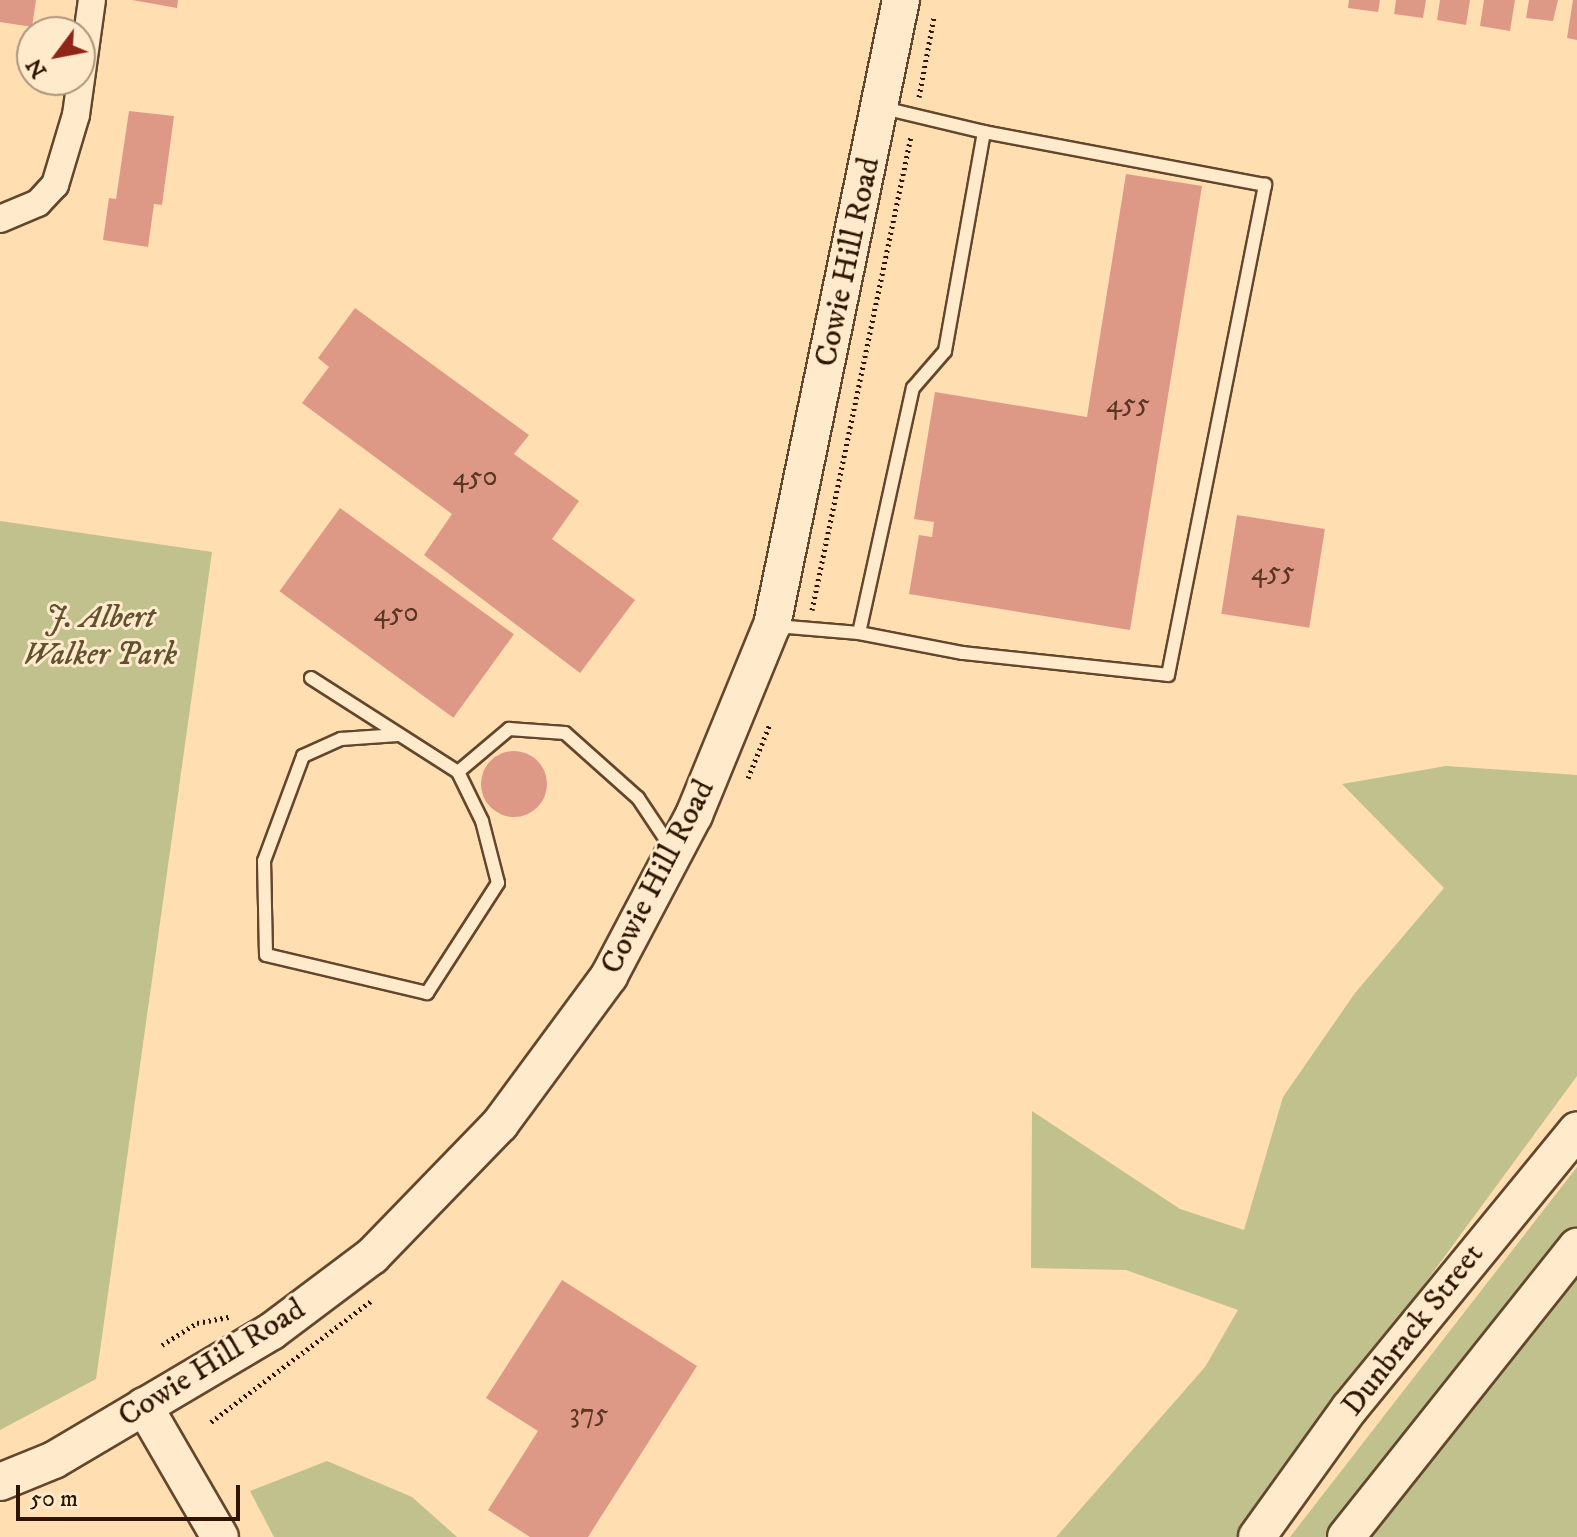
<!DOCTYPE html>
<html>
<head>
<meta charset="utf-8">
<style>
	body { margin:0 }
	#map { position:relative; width:1577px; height:1537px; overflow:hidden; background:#ffdeb1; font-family:"IM FELL DW Pica",serif }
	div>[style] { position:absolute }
	.green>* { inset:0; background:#c0c18c }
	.building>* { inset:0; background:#de9986; transform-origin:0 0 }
	.round { border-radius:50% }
	.path>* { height:5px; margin-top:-2.5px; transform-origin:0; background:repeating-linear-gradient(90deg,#2f1500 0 2px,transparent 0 6px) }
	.roads { filter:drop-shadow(2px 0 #63472c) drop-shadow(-2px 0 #63472c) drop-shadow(0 2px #63472c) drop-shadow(0 -2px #63472c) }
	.lane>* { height:12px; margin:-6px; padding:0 6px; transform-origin:6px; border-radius:6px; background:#ffeacc }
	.street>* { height:26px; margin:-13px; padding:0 13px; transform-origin:13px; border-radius:13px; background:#ffeacc }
	.secondary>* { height:36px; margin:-18px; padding:0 18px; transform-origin:18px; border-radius:18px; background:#ffeacc }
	span { translate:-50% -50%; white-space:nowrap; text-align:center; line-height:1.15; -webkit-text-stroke:6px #ffeacc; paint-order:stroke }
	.number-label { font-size:28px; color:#5b3622 }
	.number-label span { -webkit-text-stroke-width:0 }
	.street-label { font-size:32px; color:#2f1500 }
	.park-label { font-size:32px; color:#625131; font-style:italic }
	.north { position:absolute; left:16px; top:16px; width:80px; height:80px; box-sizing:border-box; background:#ffeacc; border:2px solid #ac957a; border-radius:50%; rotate:238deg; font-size:22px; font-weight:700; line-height:32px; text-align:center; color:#2f1500 }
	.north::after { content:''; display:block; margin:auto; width:28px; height:36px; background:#8f2418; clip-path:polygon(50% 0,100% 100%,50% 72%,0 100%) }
	.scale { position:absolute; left:16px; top:1485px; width:224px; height:36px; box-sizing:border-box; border:4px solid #2f1500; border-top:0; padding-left:10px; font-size:24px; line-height:28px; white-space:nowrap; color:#2f1500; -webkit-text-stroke:6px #ffeacc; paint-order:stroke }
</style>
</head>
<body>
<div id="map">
	<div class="green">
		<i style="clip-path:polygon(0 521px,212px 552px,96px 1379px,0 1430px)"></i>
		<i style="clip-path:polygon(1446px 766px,1577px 775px,1577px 1076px,1239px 1537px,1056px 1537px,1205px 1367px,1238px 1310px,1126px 1270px,1031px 1268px,1032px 1111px,1180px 1209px,1244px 1230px,1283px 1097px,1355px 993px,1444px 888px,1342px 784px)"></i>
		<i style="clip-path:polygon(1577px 1167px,1577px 1537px,1290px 1537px)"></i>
		<i style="clip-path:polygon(327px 1461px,412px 1497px,457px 1537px,274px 1537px,250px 1491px)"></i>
	</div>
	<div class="building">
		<i style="clip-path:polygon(0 0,36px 0,32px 27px,0 22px)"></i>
		<i style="clip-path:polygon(132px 0,178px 0,177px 8px)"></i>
		<i style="clip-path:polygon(1349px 0,1380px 0,1378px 12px,1348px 8px)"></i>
		<i style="clip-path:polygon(1396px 0,1426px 0,1423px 18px,1394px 14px)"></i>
		<i style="clip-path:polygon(1440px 0,1470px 0,1466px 25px,1437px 20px)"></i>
		<i style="clip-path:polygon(1484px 0,1515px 0,1510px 31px,1480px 26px)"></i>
		<i style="clip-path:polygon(1529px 0,1558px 0,1553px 21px,1526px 18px)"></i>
		<i style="clip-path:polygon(1573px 0,1577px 0,1577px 40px,1567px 38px)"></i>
		<i style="clip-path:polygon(129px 111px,174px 116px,162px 205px,154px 204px,148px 247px,103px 240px,109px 198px,116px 199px)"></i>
		<i style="clip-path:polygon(1126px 174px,1202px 186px,1130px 630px,909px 594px,919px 535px,932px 537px,934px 522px,914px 519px,935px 392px,1087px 417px)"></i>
		<i style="clip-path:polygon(355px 308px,529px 435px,514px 454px,579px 501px,552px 539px,635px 600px,580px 673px,424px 555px,452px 514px,302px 403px,329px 367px,318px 358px)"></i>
		<i style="left:340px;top:508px;width:215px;height:103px;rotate:36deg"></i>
		<i style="left:1237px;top:515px;width:89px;height:100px;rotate:9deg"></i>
		<i class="round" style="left:481px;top:751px;width:66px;height:66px"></i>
		<i style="clip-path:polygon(562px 1280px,697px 1366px,588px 1537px,530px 1537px,488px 1510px,538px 1431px,486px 1398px)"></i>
	</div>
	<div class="path">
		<i style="left:919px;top:97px;width:81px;rotate:-79.4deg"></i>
		<i style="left:812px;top:610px;width:485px;rotate:-78.2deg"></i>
		<i style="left:748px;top:778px;width:58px;rotate:-67.8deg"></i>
		<i style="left:162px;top:1345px;width:41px;rotate:-32.2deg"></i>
		<i style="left:197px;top:1323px;width:33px;rotate:-11deg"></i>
		<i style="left:211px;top:1422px;width:201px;rotate:-37.1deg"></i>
	</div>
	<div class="roads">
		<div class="lane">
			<i style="left:776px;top:626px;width:83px;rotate:4.8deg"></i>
			<i style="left:859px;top:633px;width:251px;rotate:-77.6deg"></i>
			<i style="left:913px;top:388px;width:49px;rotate:-49.1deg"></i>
			<i style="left:945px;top:351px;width:222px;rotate:-79.9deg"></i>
			<i style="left:984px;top:132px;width:104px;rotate:-166.6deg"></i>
			<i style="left:859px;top:633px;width:106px;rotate:10.9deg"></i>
			<i style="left:963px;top:653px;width:206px;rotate:6.1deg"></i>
			<i style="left:1168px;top:675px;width:500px;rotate:-78.8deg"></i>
			<i style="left:1265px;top:185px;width:286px;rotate:-169.3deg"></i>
			<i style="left:311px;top:678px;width:174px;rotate:32.6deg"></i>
			<i style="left:458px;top:772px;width:55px;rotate:63.9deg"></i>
			<i style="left:482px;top:821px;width:64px;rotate:75.5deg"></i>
			<i style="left:498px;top:883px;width:131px;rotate:122.8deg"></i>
			<i style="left:427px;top:993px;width:165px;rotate:-166.7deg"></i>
			<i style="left:266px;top:955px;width:94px;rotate:-91.2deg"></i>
			<i style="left:264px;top:861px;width:112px;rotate:-69.6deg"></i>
			<i style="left:303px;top:756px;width:42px;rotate:-24.1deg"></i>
			<i style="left:341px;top:739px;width:57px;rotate:-4deg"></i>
			<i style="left:458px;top:772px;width:67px;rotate:-40.1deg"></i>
			<i style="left:509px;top:729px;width:56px;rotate:4.1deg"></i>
			<i style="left:565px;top:733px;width:98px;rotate:41.7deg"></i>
			<i style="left:638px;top:798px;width:61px;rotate:56.3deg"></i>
		</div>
		<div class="street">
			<i style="left:0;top:219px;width:41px;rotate:-22.8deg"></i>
			<i style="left:38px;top:203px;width:25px;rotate:-47deg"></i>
			<i style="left:55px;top:185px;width:73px;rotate:-73.3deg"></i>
			<i style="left:76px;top:115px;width:116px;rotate:-82.1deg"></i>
		</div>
		<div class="secondary">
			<i style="left:144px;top:1406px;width:151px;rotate:59.9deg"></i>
			<i style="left:0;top:1482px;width:58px;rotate:-22.2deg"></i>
			<i style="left:54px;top:1460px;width:253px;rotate:-30.6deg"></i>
			<i style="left:272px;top:1331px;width:125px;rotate:-36.9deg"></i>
			<i style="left:372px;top:1256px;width:184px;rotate:-45.9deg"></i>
			<i style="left:500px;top:1124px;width:184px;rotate:-53.6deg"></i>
			<i style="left:609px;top:976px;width:182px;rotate:-62.2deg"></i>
			<i style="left:694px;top:815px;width:205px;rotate:-67.7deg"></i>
			<i style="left:772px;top:625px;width:638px;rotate:-78.34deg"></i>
			<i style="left:1257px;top:1537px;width:158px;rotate:-54.3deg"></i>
			<i style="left:1349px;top:1409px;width:360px;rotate:-50.7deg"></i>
			<i style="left:1346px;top:1537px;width:371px;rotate:-51.5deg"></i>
		</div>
	</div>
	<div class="number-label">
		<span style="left:1128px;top:404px">455</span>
		<span style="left:475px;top:477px">450</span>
		<span style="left:1273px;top:572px">455</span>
		<span style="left:396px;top:613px">450</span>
		<span style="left:589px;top:1414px">375</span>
	</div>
	<div class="street-label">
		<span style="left:848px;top:262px;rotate:-78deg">Cowie Hill Road</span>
		<span style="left:658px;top:877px;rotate:-63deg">Cowie Hill Road</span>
		<span style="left:1413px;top:1330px;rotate:-52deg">Dunbrack Street</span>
		<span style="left:212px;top:1363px;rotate:-32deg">Cowie Hill Road</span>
	</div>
	<div class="park-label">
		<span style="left:100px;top:637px">J. Albert<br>Walker Park</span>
	</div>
	<div class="north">N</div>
	<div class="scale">50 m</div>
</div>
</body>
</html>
